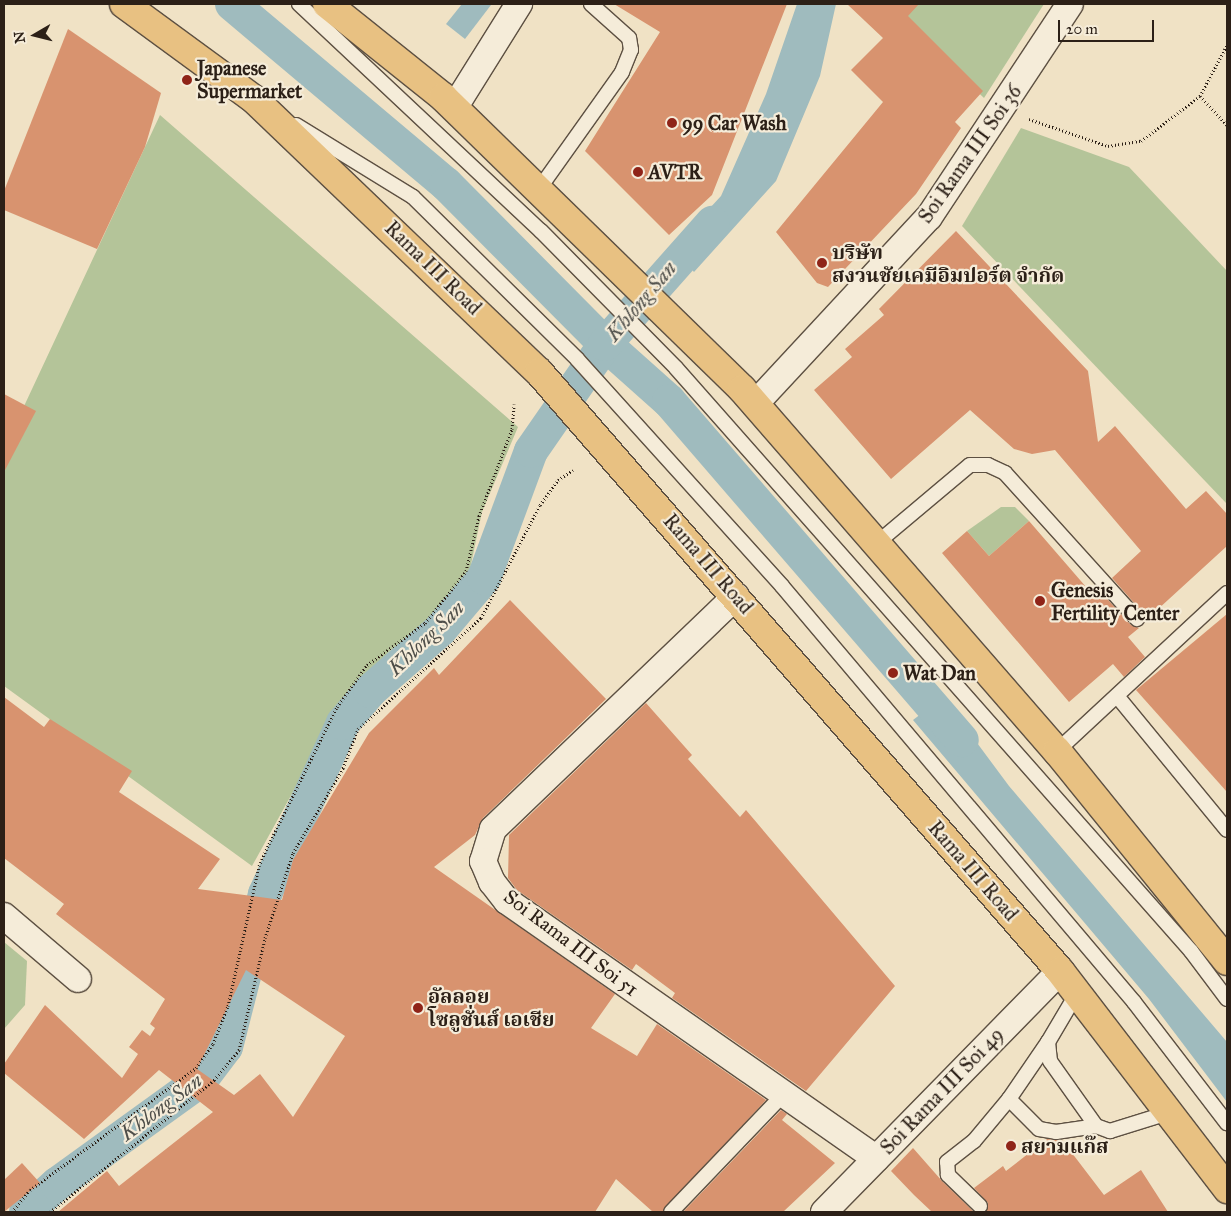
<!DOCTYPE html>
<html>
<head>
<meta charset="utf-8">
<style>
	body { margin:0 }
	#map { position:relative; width:1231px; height:1216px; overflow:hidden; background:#f0e2c5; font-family:"IM FELL Great Primer","Noto Serif Thai",serif }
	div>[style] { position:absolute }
	.green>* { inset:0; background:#b4c499 }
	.water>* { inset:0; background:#9fbbbe }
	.canal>* { height:34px; margin:-17px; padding:0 17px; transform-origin:17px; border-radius:17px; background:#9fbbbe }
	.building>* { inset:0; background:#d8936f }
	.path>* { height:3px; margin-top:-1.5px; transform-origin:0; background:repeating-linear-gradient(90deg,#2c2017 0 1px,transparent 0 3.5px) }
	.roads { filter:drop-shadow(1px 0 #5d5042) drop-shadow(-1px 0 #5d5042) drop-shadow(0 1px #5d5042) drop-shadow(0 -1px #5d5042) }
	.lane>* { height:14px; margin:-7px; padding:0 7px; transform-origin:7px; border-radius:7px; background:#f5ecd9 }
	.street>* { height:26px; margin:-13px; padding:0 13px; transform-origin:13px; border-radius:13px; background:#f5ecd9 }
	.primary>* { height:28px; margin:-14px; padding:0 14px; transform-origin:14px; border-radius:14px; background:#e8c182 }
	.dots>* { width:14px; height:14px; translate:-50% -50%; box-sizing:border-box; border:2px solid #f5ecd9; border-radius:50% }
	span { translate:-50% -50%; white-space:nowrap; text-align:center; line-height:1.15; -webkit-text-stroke:4.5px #f5ecd9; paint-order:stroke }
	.poi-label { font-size:20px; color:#2c2017; font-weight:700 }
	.left { translate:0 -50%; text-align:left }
	.street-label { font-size:20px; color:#2c2017 }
	.water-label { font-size:21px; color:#4e4e49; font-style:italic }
	.frame { position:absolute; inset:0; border:5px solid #2c2017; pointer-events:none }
	.north { position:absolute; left:10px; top:10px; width:50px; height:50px; -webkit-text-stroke:4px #f5ecd9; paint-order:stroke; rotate:262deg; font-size:14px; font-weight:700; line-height:20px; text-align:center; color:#2c2017 }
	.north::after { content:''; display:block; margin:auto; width:18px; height:22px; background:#2c2017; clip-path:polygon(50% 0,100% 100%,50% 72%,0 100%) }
	.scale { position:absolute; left:1058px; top:20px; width:96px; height:22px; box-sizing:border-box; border:2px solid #2c2017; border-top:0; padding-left:6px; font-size:15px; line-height:18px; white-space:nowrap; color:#2c2017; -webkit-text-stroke:4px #f5ecd9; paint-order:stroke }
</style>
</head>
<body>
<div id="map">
	<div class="green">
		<i style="clip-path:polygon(885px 4px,1044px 4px,984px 98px)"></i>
		<i style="clip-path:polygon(160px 115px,518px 427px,482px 512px,470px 569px,427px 625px,391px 650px,347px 694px,252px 866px,4px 686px,4px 449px)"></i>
		<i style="clip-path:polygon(1021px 128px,1129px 167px,1227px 271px,1227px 504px,962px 226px)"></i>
		<i style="clip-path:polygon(1001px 507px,1015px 507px,1029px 521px,989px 556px,967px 531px)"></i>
		<i style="clip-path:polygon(4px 942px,27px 961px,25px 1005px,4px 1029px)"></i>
	</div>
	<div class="water">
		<i style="clip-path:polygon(462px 4px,491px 5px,465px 39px,446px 24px)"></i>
		<i style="clip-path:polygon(797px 4px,836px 4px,820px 76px,776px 181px,694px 272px,673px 248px,721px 196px,766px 94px)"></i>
		<i style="clip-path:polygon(943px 697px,1009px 786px,1227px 1042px,1227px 1102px,1149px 999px,913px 720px)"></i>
	</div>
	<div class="canal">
		<i style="left:232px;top:4px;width:280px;rotate:40.1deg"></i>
		<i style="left:446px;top:184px;width:226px;rotate:45.2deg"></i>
		<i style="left:605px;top:344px;width:86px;rotate:41.7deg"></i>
		<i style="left:669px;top:401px;width:448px;rotate:49.2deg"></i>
		<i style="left:26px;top:1212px;width:42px;rotate:-42.1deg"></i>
		<i style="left:57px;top:1184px;width:178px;rotate:-35.8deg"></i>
		<i style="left:201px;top:1080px;width:41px;rotate:-52.9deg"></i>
		<i style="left:226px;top:1047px;width:158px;rotate:-75.7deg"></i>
		<i style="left:265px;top:894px;width:188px;rotate:-65.5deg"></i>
		<i style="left:343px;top:723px;width:42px;rotate:-49.8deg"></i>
		<i style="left:370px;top:691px;width:93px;rotate:-41.1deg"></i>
		<i style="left:440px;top:630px;width:68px;rotate:-49.8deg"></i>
		<i style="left:484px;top:578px;width:135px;rotate:-69.7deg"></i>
		<i style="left:531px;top:451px;width:130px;rotate:-55.3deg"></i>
		<i style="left:605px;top:344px;width:162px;rotate:-48.5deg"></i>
	</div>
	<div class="building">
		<i style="clip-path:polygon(614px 4px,787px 4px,712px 195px,669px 235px,585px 151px,660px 32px)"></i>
		<i style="clip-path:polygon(847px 4px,919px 4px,908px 16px,983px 91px,955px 122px,961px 128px,916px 194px,828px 287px,817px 283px,776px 232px,883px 102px,851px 70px,883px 38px)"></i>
		<i style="clip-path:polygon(68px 29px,161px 93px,145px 147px,97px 249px,4px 210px,4px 191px)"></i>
		<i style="clip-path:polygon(956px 231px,1088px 371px,1098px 442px,1115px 426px,1186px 509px,1206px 491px,1227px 514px,1227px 546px,1145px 621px,1143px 613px,1112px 578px,1141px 551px,1055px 450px,1032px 454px,1014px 449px,970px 410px,891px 479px,814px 390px,852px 357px,845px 349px,884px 315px,879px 309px)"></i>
		<i style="clip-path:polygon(4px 394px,36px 411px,4px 472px)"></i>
		<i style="clip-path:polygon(1029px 521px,1093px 595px,1099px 590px,1131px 625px,1139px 628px,1128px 637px,1145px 657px,1124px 677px,1113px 664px,1069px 702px,942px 553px,967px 531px,989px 556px)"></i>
		<i style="clip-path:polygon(evenodd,510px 600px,606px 699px,483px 818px,475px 835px,434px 867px,615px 994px,591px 1028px,637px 1056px,657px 1024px,766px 1100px,662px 1212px,653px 1212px,616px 1179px,595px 1212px,58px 1212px,107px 1171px,119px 1186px,213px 1112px,159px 1070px,84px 1139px,4px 1073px,4px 1064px,45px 1005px,122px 1078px,138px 1054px,129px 1047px,142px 1030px,150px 1036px,155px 1028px,150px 1024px,165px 999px,56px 914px,64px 904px,4px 858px,4px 697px,44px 727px,50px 719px,132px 771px,119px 792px,220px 859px,198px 889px,282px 900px,293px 860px,369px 733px,434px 668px,439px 675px,510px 600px,246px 970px,345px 1036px,293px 1117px,260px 1074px,234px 1095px,197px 1069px,246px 970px)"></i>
		<i style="clip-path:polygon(1227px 614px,1227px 792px,1136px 690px)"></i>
		<i style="clip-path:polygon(646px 703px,692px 755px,688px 759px,740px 817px,746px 810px,895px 986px,806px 1091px,672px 998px,675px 993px,636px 964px,632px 970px,517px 890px,508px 878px,509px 835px)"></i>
		<i style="clip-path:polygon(781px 1110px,787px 1114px,782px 1120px,835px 1163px,783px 1212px,683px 1212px)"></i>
		<i style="clip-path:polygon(1047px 1139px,1062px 1140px,1104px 1195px,1141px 1170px,1168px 1212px,986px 1212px,988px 1203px,974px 1188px,1003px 1166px,1006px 1171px)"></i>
		<i style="clip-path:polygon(913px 1148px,942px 1181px,974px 1212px,932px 1212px,914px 1195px,891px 1171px)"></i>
		<i style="clip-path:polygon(22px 1163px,40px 1183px,4px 1212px,4px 1180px)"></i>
	</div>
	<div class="path">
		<i style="left:1200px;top:96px;width:40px;rotate:47deg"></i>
		<i style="left:1029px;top:119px;width:83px;rotate:18.9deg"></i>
		<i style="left:1108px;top:146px;width:33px;rotate:-9deg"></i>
		<i style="left:1141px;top:141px;width:74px;rotate:-37.3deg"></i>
		<i style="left:1200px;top:96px;width:58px;rotate:-62.1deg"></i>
		<i style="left:12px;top:1212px;width:28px;rotate:-51deg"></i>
		<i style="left:30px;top:1190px;width:206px;rotate:-36.3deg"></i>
		<i style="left:196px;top:1068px;width:29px;rotate:-55deg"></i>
		<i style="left:213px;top:1044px;width:41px;rotate:-68.5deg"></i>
		<i style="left:228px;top:1006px;width:143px;rotate:-77.5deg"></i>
		<i style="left:259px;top:866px;width:24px;rotate:-66deg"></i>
		<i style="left:269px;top:844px;width:153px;rotate:-63.6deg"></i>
		<i style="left:337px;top:707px;width:52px;rotate:-54.5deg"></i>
		<i style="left:367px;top:665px;width:72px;rotate:-35.9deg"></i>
		<i style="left:425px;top:623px;width:66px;rotate:-51.7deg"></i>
		<i style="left:466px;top:571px;width:57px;rotate:-76.7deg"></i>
		<i style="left:479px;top:516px;width:93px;rotate:-69.2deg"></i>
		<i style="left:512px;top:429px;width:25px;rotate:-85deg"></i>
		<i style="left:50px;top:1212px;width:211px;rotate:-38.8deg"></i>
		<i style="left:214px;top:1080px;width:39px;rotate:-50deg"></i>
		<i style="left:239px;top:1050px;width:115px;rotate:-76.9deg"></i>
		<i style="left:265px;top:938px;width:89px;rotate:-71.8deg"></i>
		<i style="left:293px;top:853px;width:99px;rotate:-59.5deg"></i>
		<i style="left:343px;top:768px;width:42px;rotate:-69deg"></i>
		<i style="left:358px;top:729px;width:166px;rotate:-42.1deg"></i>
		<i style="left:481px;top:618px;width:127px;rotate:-62.4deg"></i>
		<i style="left:540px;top:505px;width:31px;rotate:-54deg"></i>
		<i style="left:558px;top:480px;width:18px;rotate:-34deg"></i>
	</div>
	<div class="roads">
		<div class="lane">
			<i style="left:299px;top:4px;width:332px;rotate:43.2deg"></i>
			<i style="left:541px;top:231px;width:192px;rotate:45.4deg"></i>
			<i style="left:676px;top:368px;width:778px;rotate:48.54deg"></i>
			<i style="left:1191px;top:951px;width:60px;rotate:53.1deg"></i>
			<i style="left:296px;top:125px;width:137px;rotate:31.6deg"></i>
			<i style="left:413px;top:197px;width:231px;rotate:44.6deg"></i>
			<i style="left:577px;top:359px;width:306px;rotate:47.9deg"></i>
			<i style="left:782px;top:586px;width:545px;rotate:49.76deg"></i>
			<i style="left:1134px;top:1002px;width:153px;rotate:52.5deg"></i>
			<i style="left:539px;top:189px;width:143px;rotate:-54.6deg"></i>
			<i style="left:622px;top:72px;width:24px;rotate:-68deg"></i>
			<i style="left:631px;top:50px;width:12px;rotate:-99deg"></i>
			<i style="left:629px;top:38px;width:51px;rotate:-138.2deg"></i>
			<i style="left:877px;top:543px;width:121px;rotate:-40deg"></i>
			<i style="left:970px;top:465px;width:18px"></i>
			<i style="left:988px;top:465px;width:19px;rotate:25deg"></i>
			<i style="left:1005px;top:473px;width:197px;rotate:47.9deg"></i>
			<i style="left:1117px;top:696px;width:173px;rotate:50.6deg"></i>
			<i style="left:1057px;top:751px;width:232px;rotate:-42.9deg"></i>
			<i style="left:1077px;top:993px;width:57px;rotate:120.6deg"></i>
			<i style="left:1048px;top:1042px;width:19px;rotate:84deg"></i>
			<i style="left:1050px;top:1061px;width:80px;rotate:54.7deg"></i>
			<i style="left:1096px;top:1126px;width:15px;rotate:20deg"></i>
			<i style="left:1110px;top:1131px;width:64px;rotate:-17.3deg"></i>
			<i style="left:1048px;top:1042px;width:69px;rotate:124.4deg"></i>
			<i style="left:1009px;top:1099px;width:42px;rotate:45deg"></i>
			<i style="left:1039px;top:1129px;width:17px;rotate:10deg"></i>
			<i style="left:1056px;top:1132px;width:40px;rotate:-8.5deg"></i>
			<i style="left:980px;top:1206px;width:45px;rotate:-135.9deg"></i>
			<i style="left:948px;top:1175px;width:13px;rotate:-94deg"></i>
			<i style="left:947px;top:1162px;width:34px;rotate:-38deg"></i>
			<i style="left:974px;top:1141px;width:55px;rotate:-50.2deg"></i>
			<i style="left:671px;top:1212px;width:161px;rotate:-46.3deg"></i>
		</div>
		<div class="street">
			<i style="left:454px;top:108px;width:123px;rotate:-58deg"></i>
			<i style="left:755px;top:404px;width:255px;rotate:-47.1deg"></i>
			<i style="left:929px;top:217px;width:255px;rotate:-56.5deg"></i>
			<i style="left:736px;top:596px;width:337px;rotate:136.2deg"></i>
			<i style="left:493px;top:829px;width:34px;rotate:107deg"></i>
			<i style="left:483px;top:861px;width:23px;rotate:67deg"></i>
			<i style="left:492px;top:882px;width:24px;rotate:52deg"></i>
			<i style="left:507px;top:901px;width:450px;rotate:34.9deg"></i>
			<i style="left:4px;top:916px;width:97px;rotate:40.4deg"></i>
			<i style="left:824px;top:1212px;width:337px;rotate:-45.6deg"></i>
		</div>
		<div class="primary">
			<i style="left:124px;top:4px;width:162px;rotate:36.2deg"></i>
			<i style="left:255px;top:100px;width:393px;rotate:43.8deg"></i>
			<i style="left:539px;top:372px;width:794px;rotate:48.98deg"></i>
			<i style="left:1060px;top:971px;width:275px;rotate:52.5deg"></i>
			<i style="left:327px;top:4px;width:149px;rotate:38.7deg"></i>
			<i style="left:443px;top:97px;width:418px;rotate:44.3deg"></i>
			<i style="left:742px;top:389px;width:480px;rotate:49deg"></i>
			<i style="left:1057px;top:751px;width:270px;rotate:51deg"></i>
		</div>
	</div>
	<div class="dots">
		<i style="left:187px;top:80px;background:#8f2418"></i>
		<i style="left:672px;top:123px;background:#8f2418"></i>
		<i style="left:638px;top:172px;background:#8f2418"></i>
		<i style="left:822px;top:263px;background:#8f2418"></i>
		<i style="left:1040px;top:601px;background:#8f2418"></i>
		<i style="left:893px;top:673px;background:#8f2418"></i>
		<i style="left:418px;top:1008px;background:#8f2418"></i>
		<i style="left:1011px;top:1146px;background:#8f2418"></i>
	</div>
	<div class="poi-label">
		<span class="left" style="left:197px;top:80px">Japanese<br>Supermarket</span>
		<span class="left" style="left:682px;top:123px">99 Car Wash</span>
		<span class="left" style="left:648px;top:172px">AVTR</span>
		<span class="left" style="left:832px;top:264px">บริษัท<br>สงวนชัยเคมีอิมปอร์ต จำกัด</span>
		<span class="left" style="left:1051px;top:602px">Genesis<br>Fertility Center</span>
		<span class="left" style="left:903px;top:673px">Wat Dan</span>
		<span class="left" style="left:428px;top:1008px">อัลลอย<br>โซลูชั่นส์ เอเชีย</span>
		<span class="left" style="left:1021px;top:1146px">สยามแก๊ส</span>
	</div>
	<div class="street-label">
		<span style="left:970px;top:154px;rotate:-55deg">Soi Rama III Soi 36</span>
		<span style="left:433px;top:268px;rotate:44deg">Rama III Road</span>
		<span style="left:708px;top:564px;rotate:49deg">Rama III Road</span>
		<span style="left:973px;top:871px;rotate:49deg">Rama III Road</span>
		<span style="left:571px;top:943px;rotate:37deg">Soi Rama III Soi 51</span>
		<span style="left:942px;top:1091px;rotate:-46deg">Soi Rama III Soi 49</span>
	</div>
	<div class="water-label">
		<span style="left:641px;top:301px;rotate:-50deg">Khlong San</span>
		<span style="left:426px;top:638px;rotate:-44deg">Khlong San</span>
		<span style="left:161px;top:1107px;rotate:-37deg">Khlong San</span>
	</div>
	<div class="frame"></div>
	<div class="north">N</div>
	<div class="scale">20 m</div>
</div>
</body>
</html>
